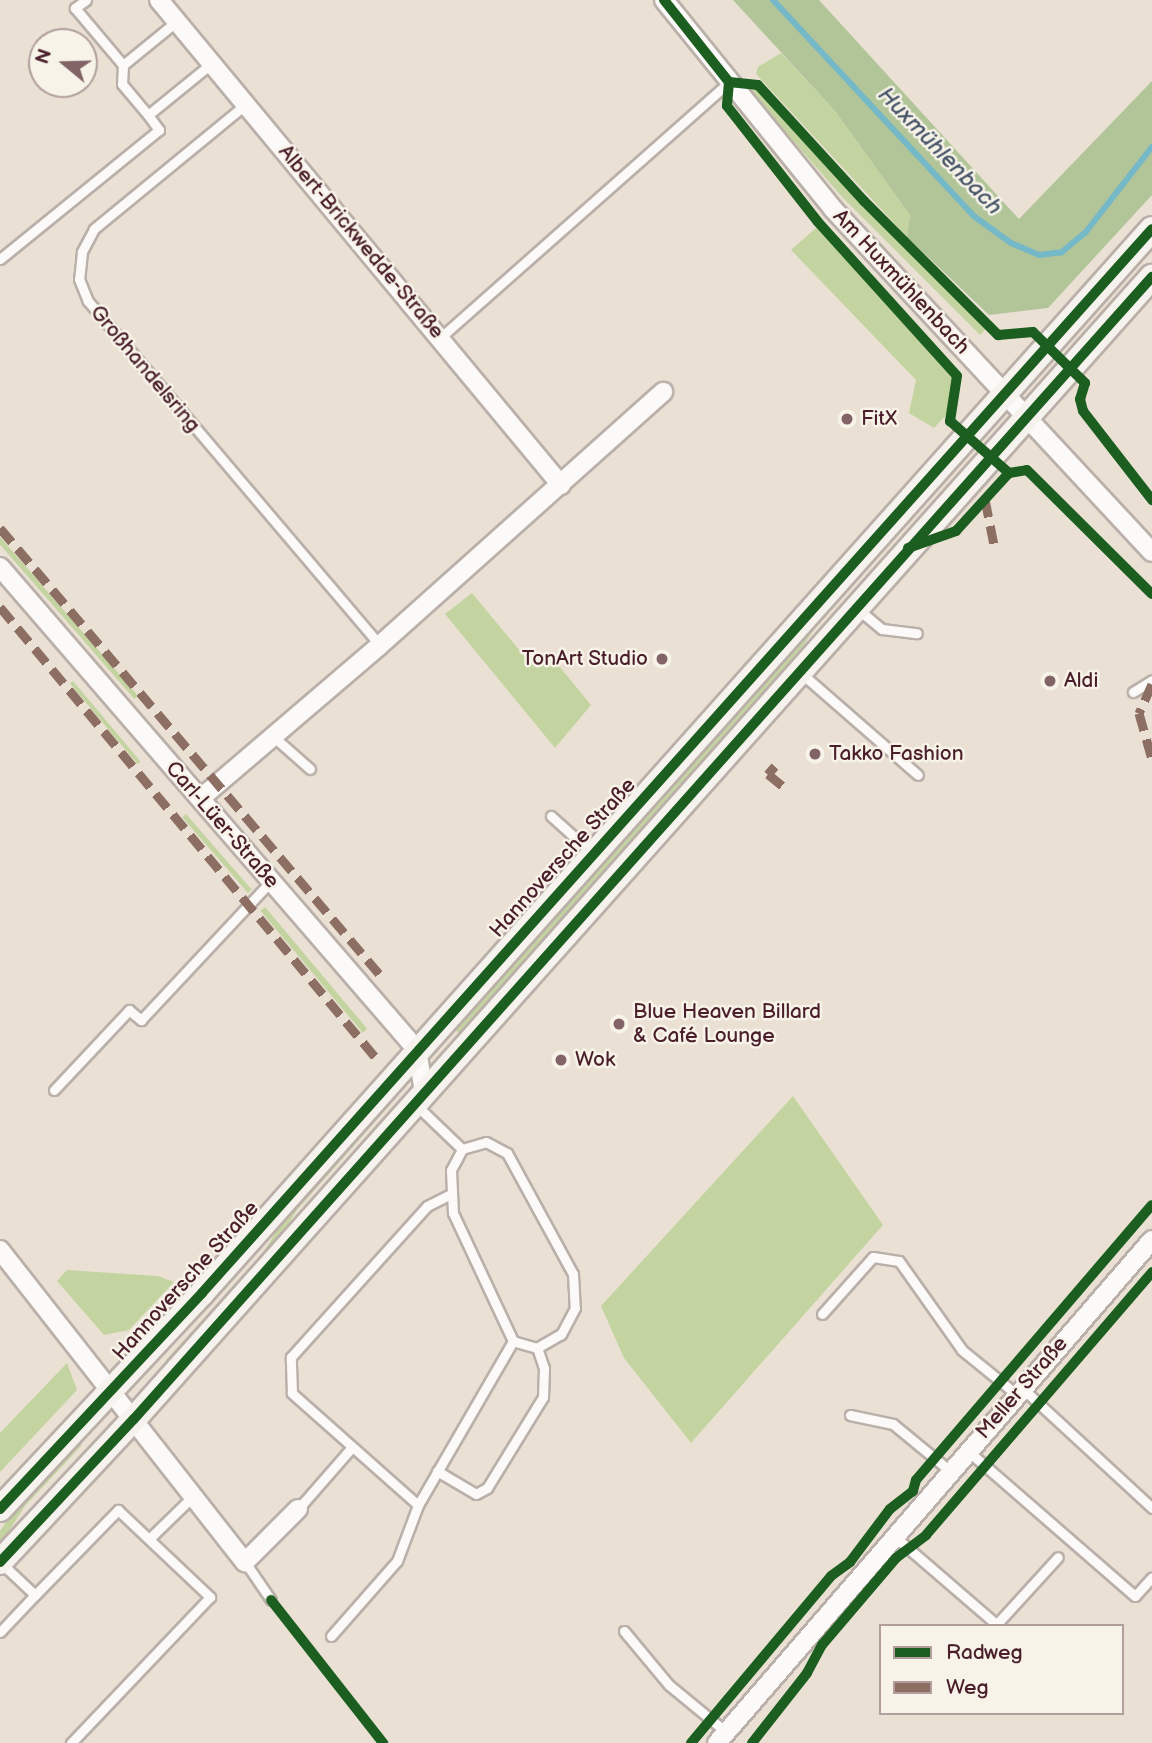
<!DOCTYPE html>
<html>
<head>
<meta charset="utf-8">
<style>
	body { margin:0 }
	#map { position:relative; width:1152px; height:1743px; overflow:hidden; background:#eae1d4; font-family:"Balsamiq Sans",sans-serif }
	div>[style] { position:absolute }
	.green>* { inset:0; background:#c4d4a0; transform-origin:0 0 }
	.forest>* { inset:0; background:#b1c598 }
	.stream>* { height:6px; margin:-3px; padding:0 3px; transform-origin:3px; border-radius:3px; background:#75b8c8 }
	.roads { filter:drop-shadow(2px 0 #bab0a9) drop-shadow(-2px 0 #bab0a9) drop-shadow(0 2px #bab0a9) drop-shadow(0 -2px #bab0a9) }
	.lane>* { height:9px; margin:-4.5px; padding:0 4.5px; transform-origin:4.5px; border-radius:4.5px; background:#fcfaf9 }
	.street>* { height:18px; margin:-9px; padding:0 9px; transform-origin:9px; border-radius:9px; background:#fcfaf9 }
	.secondary>* { height:24px; margin:-12px; padding:0 12px; transform-origin:12px; border-radius:12px; background:#f6f2ee }
	.quiet>* { height:9px; margin-top:-4.5px; transform-origin:0; background:repeating-linear-gradient(90deg,#8d6e63 0 18px,transparent 0 27px) }
	.cycleway>* { height:10px; margin:-5px; padding:0 5px; transform-origin:5px; border-radius:5px; background:#1b5e20 }
	.dots>* { width:19px; height:19px; translate:-50% -50%; box-sizing:border-box; border:4px solid #f7f3e8; border-radius:50% }
	span { translate:-50% -50%; white-space:nowrap; text-align:center; line-height:1.15; -webkit-text-stroke:5px #f7f3e8; paint-order:stroke }
	.street-label { font-size:21px; color:#4a1f2b }
	.poi-label { font-size:21px; color:#4a1f2b }
	.left { translate:0 -50%; text-align:left }
	.right { translate:-100% -50%; text-align:right }
	.water-label { font-size:23px; color:#475568; font-style:italic }
	.legend { position:absolute; left:879px; top:1624px; width:245px; height:91px; box-sizing:border-box; background:#f7f3e8; border:2px solid #b29e9c; margin:0; padding:9px 12px; list-style:none; font-size:21px; color:#4a1f2b }
	.legend li { display:flex; align-items:center; gap:14px; height:35px }
	.legend b { width:35px; border:2px solid #b29e9c }
	.north { position:absolute; left:28px; top:28px; width:70px; height:70px; box-sizing:border-box; background:#f7f3e8; border:2px solid #b29e9c; border-radius:50%; rotate:289deg; font-size:19px; font-weight:700; line-height:28px; text-align:center; color:#4a1f2b }
	.north::after { content:''; display:block; margin:auto; width:24px; height:32px; background:#826366; clip-path:polygon(50% 0,100% 100%,50% 72%,0 100%) }
</style>
</head>
<body>
<div id="map">
	<div class="green">
		<i style="clip-path:polygon(781px 53px,835px 111px,910px 215px,907px 237px,756px 74px,758px 67px)"></i>
		<i style="clip-path:polygon(757px 89px,860px 203px,986px 329px,980px 335px,843px 198px,773px 118px,752px 90px)"></i>
		<i style="clip-path:polygon(817px 227px,953px 379px,949px 412px,934px 428px,909px 413px,916px 380px,791px 250px)"></i>
		<i style="clip-path:polygon(967px 448px,971px 452px,815px 628px,781px 680px,462px 1036px,451px 1026px)"></i>
		<i style="left:1px;top:538px;width:209px;height:5px;rotate:49deg"></i>
		<i style="clip-path:polygon(472px 593px,525px 657px,550px 655px,591px 705px,555px 748px,445px 614px)"></i>
		<i style="left:73px;top:681px;width:105px;height:4px;rotate:50deg"></i>
		<i style="left:186px;top:814px;width:100px;height:5px;rotate:49deg"></i>
		<i style="left:265px;top:907px;width:159px;height:6px;rotate:50deg"></i>
		<i style="clip-path:polygon(391px 1093px,396px 1098px,297px 1210px,269px 1255px,170px 1364px,166px 1360px,263px 1253px,292px 1206px)"></i>
		<i style="clip-path:polygon(793px 1096px,883px 1225px,691px 1443px,624px 1358px,601px 1306px)"></i>
		<i style="clip-path:polygon(67px 1270px,158px 1276px,174px 1282px,129px 1330px,104px 1335px,57px 1281px)"></i>
		<i style="clip-path:polygon(67px 1363px,77px 1390px,0 1472px,0 1433px)"></i>
		<i style="clip-path:polygon(78px 1441px,82px 1445px,25px 1506px,0 1545px,0 1531px,17px 1506px)"></i>
	</div>
	<div class="forest">
		<i style="clip-path:polygon(733px 0,819px 0,1019px 219px,1152px 81px,1152px 195px,1048px 308px,989px 315px,907px 237px,910px 215px,835px 111px)"></i>
	</div>
	<div class="stream">
		<i style="left:773px;top:0;width:296px;rotate:47.1deg"></i>
		<i style="left:975px;top:217px;width:44px;rotate:35.8deg"></i>
		<i style="left:1011px;top:243px;width:30px;rotate:23deg"></i>
		<i style="left:1039px;top:255px;width:23px;rotate:-7deg"></i>
		<i style="left:1062px;top:252px;width:30px;rotate:-40deg"></i>
		<i style="left:1085px;top:233px;width:109px;rotate:-52.1deg"></i>
	</div>
	<div class="roads">
		<div class="lane">
			<i style="left:86px;top:0;width:14px;rotate:144deg"></i>
			<i style="left:75px;top:8px;width:75px;rotate:49.9deg"></i>
			<i style="left:123px;top:65px;width:19px;rotate:93deg"></i>
			<i style="left:122px;top:84px;width:40px;rotate:50deg"></i>
			<i style="left:123px;top:65px;width:70px;rotate:-39.2deg"></i>
			<i style="left:246px;top:104px;width:197px;rotate:140.6deg"></i>
			<i style="left:94px;top:229px;width:26px;rotate:118deg"></i>
			<i style="left:82px;top:252px;width:27px;rotate:96deg"></i>
			<i style="left:79px;top:279px;width:24px;rotate:68deg"></i>
			<i style="left:88px;top:301px;width:451px;rotate:49.7deg"></i>
			<i style="left:0;top:259px;width:205px;rotate:-39.1deg"></i>
			<i style="left:159px;top:130px;width:19px;rotate:-126deg"></i>
			<i style="left:148px;top:115px;width:82px;rotate:-39.1deg"></i>
			<i style="left:441px;top:337px;width:385px;rotate:-41.5deg"></i>
			<i style="left:859px;top:610px;width:30px;rotate:40deg"></i>
			<i style="left:882px;top:629px;width:35px;rotate:7deg"></i>
			<i style="left:801px;top:673px;width:155px;rotate:41.1deg"></i>
			<i style="left:1133px;top:692px;width:22px;rotate:-32deg"></i>
			<i style="left:274px;top:737px;width:48px;rotate:41.6deg"></i>
			<i style="left:551px;top:816px;width:54px;rotate:42deg"></i>
			<i style="left:54px;top:1090px;width:110px;rotate:-46.8deg"></i>
			<i style="left:129px;top:1010px;width:16px;rotate:40deg"></i>
			<i style="left:141px;top:1020px;width:190px;rotate:-46.9deg"></i>
			<i style="left:415px;top:1104px;width:65px;rotate:43.8deg"></i>
			<i style="left:486px;top:1142px;width:24px;rotate:28deg"></i>
			<i style="left:507px;top:1153px;width:138px;rotate:61.4deg"></i>
			<i style="left:573px;top:1274px;width:34px;rotate:87deg"></i>
			<i style="left:575px;top:1308px;width:30px;rotate:118deg"></i>
			<i style="left:561px;top:1334px;width:28px;rotate:150deg"></i>
			<i style="left:537px;top:1348px;width:25px;rotate:-164deg"></i>
			<i style="left:513px;top:1341px;width:141px;rotate:-115.1deg"></i>
			<i style="left:453px;top:1213px;width:43px;rotate:-92.7deg"></i>
			<i style="left:451px;top:1170px;width:24px;rotate:-62deg"></i>
			<i style="left:462px;top:1149px;width:25px;rotate:-16deg"></i>
			<i style="left:822px;top:1314px;width:76px;rotate:-48.2deg"></i>
			<i style="left:873px;top:1257px;width:26px;rotate:9deg"></i>
			<i style="left:899px;top:1261px;width:109px;rotate:54.7deg"></i>
			<i style="left:962px;top:1350px;width:70px;rotate:39.2deg"></i>
			<i style="left:1022px;top:1388px;width:177px;rotate:42.7deg"></i>
			<i style="left:850px;top:1415px;width:44px;rotate:11.8deg"></i>
			<i style="left:893px;top:1424px;width:74px;rotate:39.5deg"></i>
			<i style="left:968px;top:1451px;width:221px;rotate:41deg"></i>
			<i style="left:1135px;top:1596px;width:25px;rotate:-48deg"></i>
			<i style="left:437px;top:1471px;width:45px;rotate:30.5deg"></i>
			<i style="left:476px;top:1494px;width:13px;rotate:-29deg"></i>
			<i style="left:487px;top:1488px;width:107px;rotate:-58.4deg"></i>
			<i style="left:543px;top:1397px;width:29px;rotate:-88deg"></i>
			<i style="left:544px;top:1368px;width:21px;rotate:-109deg"></i>
			<i style="left:418px;top:1505px;width:169px;rotate:-138.4deg"></i>
			<i style="left:292px;top:1393px;width:36px;rotate:-92deg"></i>
			<i style="left:291px;top:1357px;width:203px;rotate:-48deg"></i>
			<i style="left:427px;top:1206px;width:25px;rotate:-27deg"></i>
			<i style="left:298px;top:1509px;width:82px;rotate:-48.9deg"></i>
			<i style="left:894px;top:1536px;width:135px;rotate:40.8deg"></i>
			<i style="left:149px;top:1539px;width:62px;rotate:-44.3deg"></i>
			<i style="left:245px;top:1562px;width:46px;rotate:55.6deg"></i>
			<i style="left:35px;top:1595px;width:119px;rotate:-45.7deg"></i>
			<i style="left:118px;top:1510px;width:127px;rotate:43.4deg"></i>
			<i style="left:210px;top:1597px;width:202px;rotate:133.6deg"></i>
			<i style="left:995px;top:1626px;width:93px;rotate:-47.6deg"></i>
			<i style="left:624px;top:1631px;width:70px;rotate:50.2deg"></i>
			<i style="left:669px;top:1685px;width:74px;rotate:39.5deg"></i>
			<i style="left:0;top:1632px;width:51px;rotate:-46.6deg"></i>
			<i style="left:35px;top:1595px;width:47px;rotate:-136.7deg"></i>
			<i style="left:331px;top:1636px;width:100px;rotate:-48.7deg"></i>
			<i style="left:397px;top:1561px;width:60px;rotate:-69.4deg"></i>
			<i style="left:418px;top:1505px;width:190px;rotate:-59.9deg"></i>
		</div>
		<div class="street">
			<i style="left:159px;top:0;width:630px;rotate:50.35deg"></i>
			<i style="left:664px;top:0;width:269px;rotate:51deg"></i>
			<i style="left:833px;top:209px;width:468px;rotate:47.1deg"></i>
			<i style="left:0;top:567px;width:638px;rotate:49.19deg"></i>
			<i style="left:417px;top:1050px;width:43px;rotate:80.5deg"></i>
			<i style="left:201px;top:798px;width:235px;rotate:-40.5deg"></i>
			<i style="left:380px;top:645px;width:380px;rotate:-41.8deg"></i>
			<i style="left:0;top:1250px;width:397px;rotate:51.9deg"></i>
			<i style="left:245px;top:1562px;width:75px;rotate:-45deg"></i>
			<i style="left:717px;top:1743px;width:665px;rotate:-49.15deg"></i>
		</div>
		<div class="secondary">
			<i style="left:0;top:1509px;width:296px;rotate:-46.9deg"></i>
			<i style="left:202px;top:1293px;width:1426px;rotate:-48.24deg"></i>
			<i style="left:0;top:1562px;width:196px;rotate:-46.9deg"></i>
			<i style="left:134px;top:1419px;width:1530px;rotate:-48.29deg"></i>
		</div>
	</div>
	<div class="quiet">
		<i style="left:985px;top:499px;width:47px;rotate:78.9deg"></i>
		<i style="left:0;top:528px;width:588px;rotate:49.62deg"></i>
		<i style="left:0;top:607px;width:589px;rotate:50.17deg"></i>
		<i style="left:1152px;top:684px;width:32px;rotate:114deg"></i>
		<i style="left:1139px;top:713px;width:48px;rotate:74.2deg"></i>
		<i style="left:775px;top:766px;width:11px;rotate:131deg"></i>
		<i style="left:768px;top:774px;width:19px;rotate:39deg"></i>
	</div>
	<div class="cycleway">
		<i style="left:664px;top:0;width:105px;rotate:51.6deg"></i>
		<i style="left:729px;top:82px;width:29px;rotate:6deg"></i>
		<i style="left:758px;top:85px;width:157px;rotate:47.6deg"></i>
		<i style="left:864px;top:201px;width:190px;rotate:45deg"></i>
		<i style="left:998px;top:335px;width:35px;rotate:-5deg"></i>
		<i style="left:1033px;top:332px;width:73px;rotate:44.4deg"></i>
		<i style="left:1085px;top:383px;width:17px;rotate:107deg"></i>
		<i style="left:1080px;top:399px;width:12px;rotate:76deg"></i>
		<i style="left:1083px;top:411px;width:113px;rotate:52.2deg"></i>
		<i style="left:729px;top:82px;width:24px;rotate:95deg"></i>
		<i style="left:727px;top:106px;width:147px;rotate:51.9deg"></i>
		<i style="left:818px;top:222px;width:207px;rotate:47.9deg"></i>
		<i style="left:957px;top:376px;width:46px;rotate:98.8deg"></i>
		<i style="left:950px;top:421px;width:79px;rotate:41.4deg"></i>
		<i style="left:908px;top:548px;width:51px;rotate:-19.5deg"></i>
		<i style="left:956px;top:531px;width:79px;rotate:-47.6deg"></i>
		<i style="left:1009px;top:473px;width:18px;rotate:-9deg"></i>
		<i style="left:1027px;top:470px;width:176px;rotate:44.8deg"></i>
		<i style="left:0;top:1509px;width:296px;rotate:-46.9deg"></i>
		<i style="left:202px;top:1293px;width:1426px;rotate:-48.24deg"></i>
		<i style="left:0;top:1562px;width:196px;rotate:-46.9deg"></i>
		<i style="left:134px;top:1419px;width:1530px;rotate:-48.29deg"></i>
		<i style="left:271px;top:1600px;width:182px;rotate:51.9deg"></i>
		<i style="left:691px;top:1743px;width:218px;rotate:-50deg"></i>
		<i style="left:831px;top:1576px;width:24px;rotate:-36deg"></i>
		<i style="left:850px;top:1562px;width:66px;rotate:-53deg"></i>
		<i style="left:890px;top:1509px;width:29px;rotate:-38deg"></i>
		<i style="left:913px;top:1491px;width:11px;rotate:-75deg"></i>
		<i style="left:916px;top:1480px;width:362px;rotate:-49.4deg"></i>
		<i style="left:752px;top:1743px;width:89px;rotate:-51.8deg"></i>
		<i style="left:807px;top:1673px;width:32px;rotate:-62deg"></i>
		<i style="left:822px;top:1645px;width:114px;rotate:-49.6deg"></i>
		<i style="left:896px;top:1558px;width:38px;rotate:-37deg"></i>
		<i style="left:926px;top:1535px;width:347px;rotate:-49.3deg"></i>
	</div>
	<div class="dots">
		<i style="left:847px;top:419px;background:#826366"></i>
		<i style="left:662px;top:659px;background:#826366"></i>
		<i style="left:1050px;top:681px;background:#826366"></i>
		<i style="left:815px;top:754px;background:#826366"></i>
		<i style="left:619px;top:1024px;background:#826366"></i>
		<i style="left:561px;top:1060px;background:#826366"></i>
	</div>
	<div class="street-label">
		<span style="left:361px;top:242px;rotate:50deg">Albert-Brickwedde-Straße</span>
		<span style="left:901px;top:282px;rotate:47deg">Am Huxmühlenbach</span>
		<span style="left:145px;top:369px;rotate:50deg">Großhandelsring</span>
		<span style="left:222px;top:825px;rotate:49deg">Carl-Lüer-Straße</span>
		<span style="left:563px;top:858px;rotate:-48deg">Hannoversche Straße</span>
		<span style="left:186px;top:1281px;rotate:-48deg">Hannoversche Straße</span>
		<span style="left:1022px;top:1388px;rotate:-49deg">Meller Straße</span>
	</div>
	<div class="poi-label">
		<span class="left" style="left:861px;top:419px">FitX</span>
		<span class="right" style="left:648px;top:659px">TonArt Studio</span>
		<span class="left" style="left:1064px;top:681px">Aldi</span>
		<span class="left" style="left:829px;top:754px">Takko Fashion</span>
		<span class="left" style="left:633px;top:1024px">Blue Heaven Billard<br>&amp; Café Lounge</span>
		<span class="left" style="left:575px;top:1060px">Wok</span>
	</div>
	<div class="water-label">
		<span style="left:940px;top:151px;rotate:46deg">Huxmühlenbach</span>
	</div>
	<ul class="legend">
	<li><b style="height:9px;background:#1b5e20"></b>Radweg</li>
	<li><b style="height:9px;background:#8d6e63"></b>Weg</li>
	</ul>
	<div class="north">N</div>
</div>
</body>
</html>
